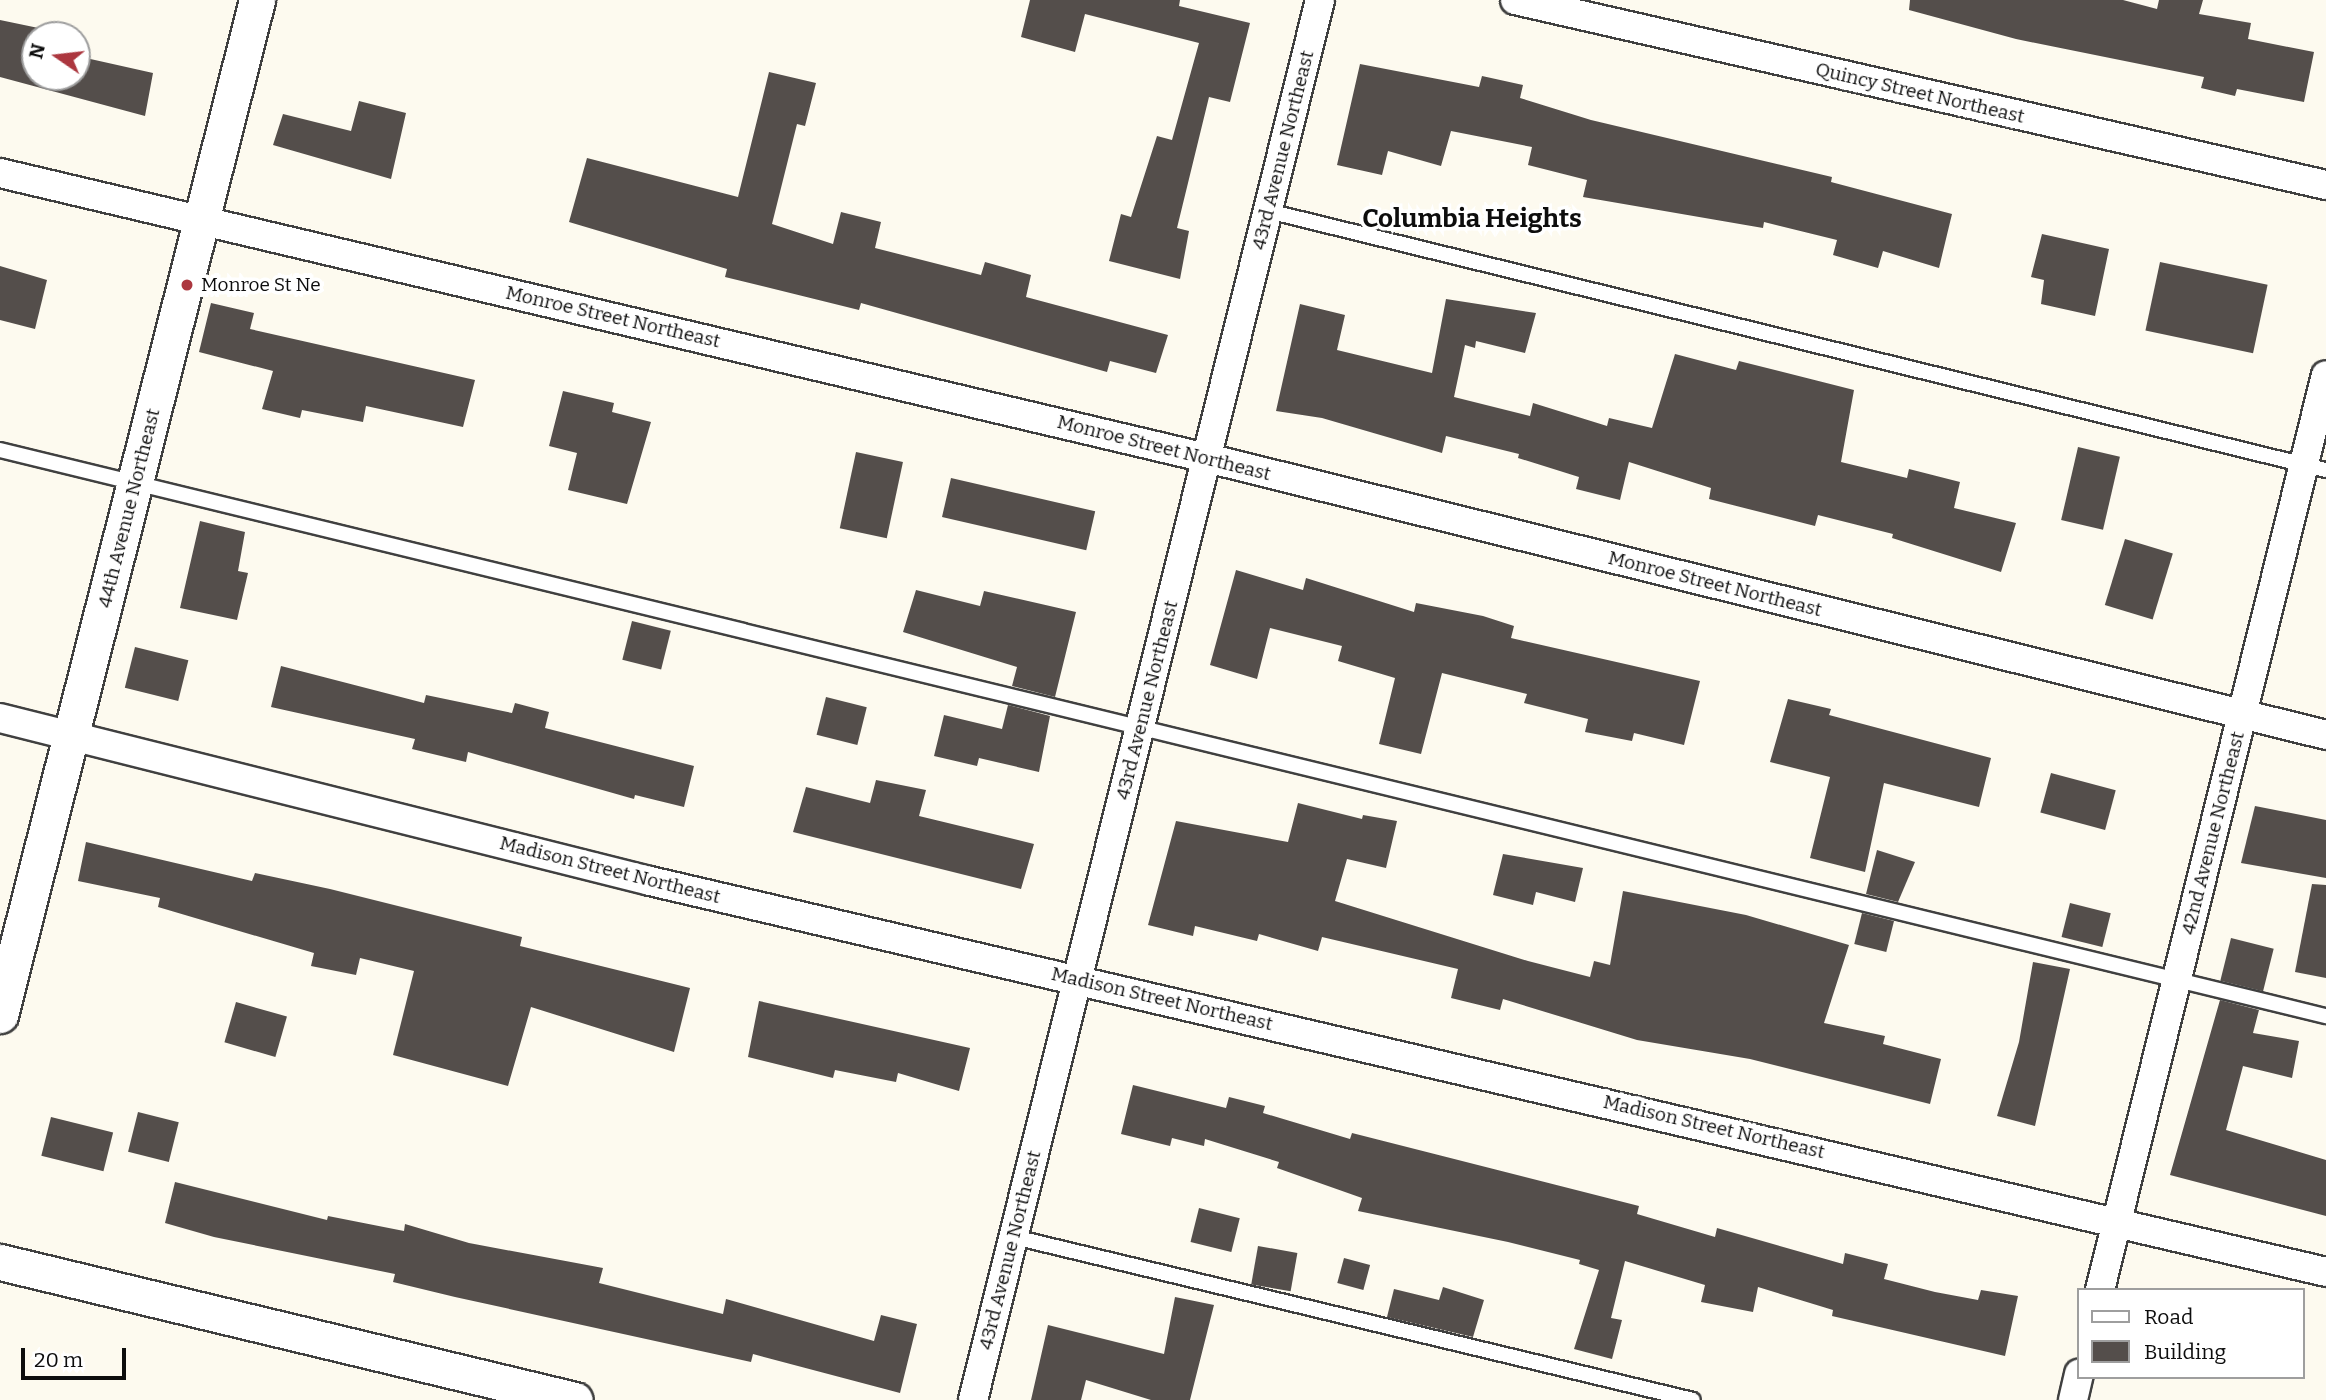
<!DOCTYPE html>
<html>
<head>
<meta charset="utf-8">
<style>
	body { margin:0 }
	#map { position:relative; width:2326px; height:1400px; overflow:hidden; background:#fdfaef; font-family:Bitter,serif }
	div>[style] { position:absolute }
	.building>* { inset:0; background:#544e4b; transform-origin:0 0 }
	.roads { filter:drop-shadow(2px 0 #404040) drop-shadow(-2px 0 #404040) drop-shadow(0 2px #404040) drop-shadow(0 -2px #404040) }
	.service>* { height:14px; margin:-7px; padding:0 7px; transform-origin:7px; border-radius:7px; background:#fff }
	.minor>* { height:28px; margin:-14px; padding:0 14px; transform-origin:14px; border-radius:14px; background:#fff }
	.tertiary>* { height:35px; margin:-17.5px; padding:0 17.5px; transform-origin:17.5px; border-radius:17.5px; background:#fff }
	.dots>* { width:19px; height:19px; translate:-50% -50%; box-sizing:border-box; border:4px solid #fff; border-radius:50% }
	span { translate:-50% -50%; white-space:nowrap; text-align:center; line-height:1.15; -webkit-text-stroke:7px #fff; paint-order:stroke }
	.street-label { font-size:19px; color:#0d0d0d }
	.poi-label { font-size:19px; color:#0d0d0d }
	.left { translate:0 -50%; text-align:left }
	.district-label { font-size:26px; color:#0d0d0d; font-weight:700 }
	.legend { position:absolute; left:2077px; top:1288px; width:228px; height:91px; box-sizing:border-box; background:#fff; border:2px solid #9e9e9e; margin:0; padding:9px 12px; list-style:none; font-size:21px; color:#0d0d0d }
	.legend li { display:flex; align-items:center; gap:14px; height:35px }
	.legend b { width:35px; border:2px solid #9e9e9e }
	.north { position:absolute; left:21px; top:21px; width:70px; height:70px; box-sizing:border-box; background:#fff; border:2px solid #9e9e9e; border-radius:50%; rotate:284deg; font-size:19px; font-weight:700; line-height:28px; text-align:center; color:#0d0d0d }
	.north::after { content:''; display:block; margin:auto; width:24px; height:32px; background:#ac373f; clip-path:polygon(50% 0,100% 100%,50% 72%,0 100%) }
	.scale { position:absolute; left:21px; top:1348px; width:105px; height:32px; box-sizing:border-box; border:4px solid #0d0d0d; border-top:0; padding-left:9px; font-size:21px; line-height:24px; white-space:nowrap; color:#0d0d0d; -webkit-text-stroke:5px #fff; paint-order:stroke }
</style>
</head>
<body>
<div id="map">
	<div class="building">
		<i style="clip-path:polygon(1030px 0,1180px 0,1179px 6px,1250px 23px,1230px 102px,1209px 97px,1177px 228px,1189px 231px,1180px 279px,1109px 261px,1121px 214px,1131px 217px,1157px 136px,1172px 140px,1199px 43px,1085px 14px,1075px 52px,1021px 37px)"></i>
		<i style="clip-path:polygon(1910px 0,2123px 0,2157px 9px,2159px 0,2203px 0,2199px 14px,2251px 23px,2248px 39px,2314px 52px,2304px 102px,2237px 89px,2235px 96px,2201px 88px,2204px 77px,2016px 39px,1909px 10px)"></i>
		<i style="clip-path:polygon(0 20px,48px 30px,35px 35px,35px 77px,77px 77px,77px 56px,153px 73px,145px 116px,0 77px)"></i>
		<i style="clip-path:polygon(1360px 64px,1479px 87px,1482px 76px,1523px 85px,1520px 98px,1591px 120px,1832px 177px,1831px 182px,1952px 214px,1939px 268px,1883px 251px,1878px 268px,1833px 255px,1837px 240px,1764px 222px,1763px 228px,1583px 197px,1587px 180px,1528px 165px,1532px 147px,1451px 131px,1441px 166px,1388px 151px,1382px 175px,1337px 165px)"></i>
		<i style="clip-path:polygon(769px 72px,816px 83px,805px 126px,797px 124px,772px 224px,833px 244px,841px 212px,881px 222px,875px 248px,981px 275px,985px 262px,1031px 275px,1026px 297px,1168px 335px,1156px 373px,1110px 361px,1107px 372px,861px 303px,859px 310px,725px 277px,727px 269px,569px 222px,587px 158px,738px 197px)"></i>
		<i style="clip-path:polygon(359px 101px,406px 113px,391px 179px,273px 145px,283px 114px,351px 131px)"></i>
		<i style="clip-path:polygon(2042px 234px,2109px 249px,2095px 316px,2041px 304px,2044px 280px,2031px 277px)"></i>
		<i style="left:2160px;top:262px;width:110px;height:70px;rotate:12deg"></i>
		<i style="clip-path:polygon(0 266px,47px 280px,35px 329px,0 320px)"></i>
		<i style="clip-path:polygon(1446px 299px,1536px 313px,1525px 353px,1476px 341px,1475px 348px,1465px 345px,1454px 397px,1530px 416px,1533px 403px,1607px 426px,1609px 418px,1652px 428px,1675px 354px,1736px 370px,1739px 361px,1854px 390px,1841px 462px,1907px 478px,1909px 469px,1960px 482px,1954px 508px,2016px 523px,2001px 572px,1892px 538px,1893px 534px,1818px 515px,1815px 526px,1709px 499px,1711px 488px,1629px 462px,1620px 500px,1576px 489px,1579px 477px,1518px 458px,1519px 454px,1446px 436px,1442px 453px,1322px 418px,1276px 411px,1300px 304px,1345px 315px,1337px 350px,1432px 373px)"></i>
		<i style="clip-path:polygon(211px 303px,254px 313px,250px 329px,475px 380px,463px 427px,366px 406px,363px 422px,302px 410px,300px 418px,262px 409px,273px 371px,199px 352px)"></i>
		<i style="clip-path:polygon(563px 391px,614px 403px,612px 412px,651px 422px,627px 504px,568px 490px,577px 453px,549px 446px)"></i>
		<i style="left:2078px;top:447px;width:43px;height:75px;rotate:13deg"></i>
		<i style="left:856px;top:452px;width:48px;height:78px;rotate:12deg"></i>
		<i style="left:951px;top:478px;width:148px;height:40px;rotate:13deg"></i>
		<i style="clip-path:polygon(200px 521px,245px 532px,238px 571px,248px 573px,237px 620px,180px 608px)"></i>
		<i style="left:2125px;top:539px;width:50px;height:69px;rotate:17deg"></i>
		<i style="clip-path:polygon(1236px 570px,1303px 590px,1306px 578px,1414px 612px,1416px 603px,1483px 616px,1514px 626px,1511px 638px,1700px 681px,1684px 745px,1634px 733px,1632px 741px,1585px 732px,1588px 719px,1524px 703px,1527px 694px,1442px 673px,1421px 754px,1379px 744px,1395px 678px,1338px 661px,1342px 646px,1270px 628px,1257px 679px,1210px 665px)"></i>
		<i style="clip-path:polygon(916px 590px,980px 606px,984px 591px,1076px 612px,1055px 697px,1012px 686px,1017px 667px,903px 632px)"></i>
		<i style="left:632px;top:621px;width:40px;height:40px;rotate:14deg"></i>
		<i style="left:135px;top:647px;width:55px;height:42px;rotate:14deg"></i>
		<i style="clip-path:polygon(281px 666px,424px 703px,426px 695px,512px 713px,515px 703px,549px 712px,545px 728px,694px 766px,684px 807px,635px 795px,634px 799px,468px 752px,466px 762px,412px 749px,415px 739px,271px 707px)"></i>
		<i style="left:826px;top:697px;width:42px;height:39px;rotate:14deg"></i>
		<i style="clip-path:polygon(1788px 699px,1831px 709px,1829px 715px,1991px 758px,1979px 807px,1884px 783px,1865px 872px,1810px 858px,1830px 777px,1770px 762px)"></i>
		<i style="clip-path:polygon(1008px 705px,1050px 716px,1039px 772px,979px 758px,977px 766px,934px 756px,944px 715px,1002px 729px)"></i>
		<i style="left:2051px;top:773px;width:67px;height:41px;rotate:15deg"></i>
		<i style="clip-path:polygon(876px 780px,926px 790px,919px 816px,1034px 844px,1021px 889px,793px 832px,806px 787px,870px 803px)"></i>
		<i style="clip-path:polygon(1298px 803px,1362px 819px,1363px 815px,1397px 821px,1386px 868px,1347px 859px,1335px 901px,1528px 961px,1590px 977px,1594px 961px,1610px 965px,1623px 891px,1746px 915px,1849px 945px,1824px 1023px,1885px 1036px,1883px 1044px,1941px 1059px,1930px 1104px,1750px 1059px,1637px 1040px,1503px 999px,1500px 1010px,1451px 998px,1458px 969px,1322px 937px,1318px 951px,1259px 934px,1257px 941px,1195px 926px,1193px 936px,1148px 925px,1176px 821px,1288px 842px)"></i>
		<i style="clip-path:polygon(2255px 806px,2326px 820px,2326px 878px,2241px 863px)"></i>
		<i style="clip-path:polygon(86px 842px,252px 881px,255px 873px,330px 889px,522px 937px,520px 946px,690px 988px,674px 1052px,531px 1007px,508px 1086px,393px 1055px,414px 971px,360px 958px,356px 975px,311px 966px,314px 953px,158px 907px,160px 898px,78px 881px)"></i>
		<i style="clip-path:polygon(1877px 850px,1915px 862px,1898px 902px,1866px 894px)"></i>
		<i style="clip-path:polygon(1503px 854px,1583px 868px,1575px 902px,1536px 892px,1533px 905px,1493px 895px)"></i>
		<i style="clip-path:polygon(2312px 884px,2326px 885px,2326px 978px,2295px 972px)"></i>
		<i style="left:2070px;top:903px;width:42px;height:35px;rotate:14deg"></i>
		<i style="left:1862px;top:913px;width:33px;height:32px;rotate:14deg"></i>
		<i style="left:2231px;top:938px;width:44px;height:44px;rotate:14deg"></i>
		<i style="clip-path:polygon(2033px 962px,2070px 969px,2035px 1126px,1997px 1116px,2019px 1042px)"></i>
		<i style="clip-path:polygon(2220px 1000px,2259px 1010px,2253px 1033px,2299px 1041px,2292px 1078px,2243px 1066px,2226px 1130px,2326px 1160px,2326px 1216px,2170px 1175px)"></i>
		<i style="clip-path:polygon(759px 1001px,970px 1048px,959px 1091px,898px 1073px,896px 1082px,835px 1070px,833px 1078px,748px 1057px)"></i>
		<i style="left:236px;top:1002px;width:53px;height:42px;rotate:16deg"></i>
		<i style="clip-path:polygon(1133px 1085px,1226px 1108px,1229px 1097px,1265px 1106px,1263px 1113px,1350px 1139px,1352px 1133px,1639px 1206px,1637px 1214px,1715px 1237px,1717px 1228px,1843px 1264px,1845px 1253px,1888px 1264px,1884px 1279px,1935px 1292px,1978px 1300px,1981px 1290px,2018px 1296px,2005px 1356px,1832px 1316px,1833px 1310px,1758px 1287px,1753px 1312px,1701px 1302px,1705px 1285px,1625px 1261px,1611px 1318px,1622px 1320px,1612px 1359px,1574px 1349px,1599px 1270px,1579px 1264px,1580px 1260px,1508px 1242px,1358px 1211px,1362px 1198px,1277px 1168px,1279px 1162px,1205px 1139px,1204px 1146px,1172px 1138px,1170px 1146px,1121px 1134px)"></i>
		<i style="left:138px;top:1112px;width:42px;height:41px;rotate:14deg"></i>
		<i style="left:51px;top:1117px;width:64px;height:40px;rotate:14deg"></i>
		<i style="clip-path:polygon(175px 1182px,327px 1220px,328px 1216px,404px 1231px,405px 1224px,469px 1243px,603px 1268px,599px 1283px,723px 1314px,726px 1299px,874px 1341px,881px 1315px,917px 1324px,900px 1393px,753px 1354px,751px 1362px,455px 1297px,393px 1282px,395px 1274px,214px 1237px,165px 1223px)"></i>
		<i style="left:1199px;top:1208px;width:42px;height:35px;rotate:14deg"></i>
		<i style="left:1258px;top:1246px;width:40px;height:39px;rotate:10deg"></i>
		<i style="left:1344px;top:1258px;width:27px;height:26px;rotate:15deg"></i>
		<i style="clip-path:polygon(1443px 1287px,1484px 1300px,1473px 1337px,1387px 1317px,1394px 1289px,1439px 1300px)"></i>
		<i style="clip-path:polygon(1175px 1297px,1214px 1305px,1190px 1400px,1151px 1400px,1086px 1380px,1081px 1400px,1031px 1400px,1048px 1325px,1164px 1354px)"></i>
	</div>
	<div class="roads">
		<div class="service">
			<i style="left:1268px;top:211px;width:1089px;rotate:13.76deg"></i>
			<i style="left:0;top:450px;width:2394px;rotate:13.68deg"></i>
			<i style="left:1014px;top:1237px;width:698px;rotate:13.5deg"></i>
		</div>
		<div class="minor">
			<i style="left:1515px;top:0;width:832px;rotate:12.85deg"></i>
			<i style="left:0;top:173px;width:1240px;rotate:13.29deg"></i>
			<i style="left:1207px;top:458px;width:1153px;rotate:13.9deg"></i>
			<i style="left:0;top:718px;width:670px;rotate:14.08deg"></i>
			<i style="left:650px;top:881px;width:1721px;rotate:13.13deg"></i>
			<i style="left:2100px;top:1290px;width:942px;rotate:-76.13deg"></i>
			<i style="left:973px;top:1400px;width:1442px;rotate:-76.08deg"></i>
			<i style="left:2073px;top:1400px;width:27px;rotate:-77deg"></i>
		</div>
		<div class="tertiary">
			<i style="left:0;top:1015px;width:1047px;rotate:-75.79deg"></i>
			<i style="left:0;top:1262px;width:591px;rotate:13.5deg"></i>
		</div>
	</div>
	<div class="dots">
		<i style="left:187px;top:285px;background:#ac373f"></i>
	</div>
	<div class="street-label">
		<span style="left:1920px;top:93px;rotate:13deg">Quincy Street Northeast</span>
		<span style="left:1283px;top:150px;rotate:-76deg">43rd Avenue Northeast</span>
		<span style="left:613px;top:317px;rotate:13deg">Monroe Street Northeast</span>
		<span style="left:1164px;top:448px;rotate:14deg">Monroe Street Northeast</span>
		<span style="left:129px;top:508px;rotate:-76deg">44th Avenue Northeast</span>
		<span style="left:1715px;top:584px;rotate:14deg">Monroe Street Northeast</span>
		<span style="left:1147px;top:700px;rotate:-76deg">43rd Avenue Northeast</span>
		<span style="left:2213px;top:833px;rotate:-76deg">42nd Avenue Northeast</span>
		<span style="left:610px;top:870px;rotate:14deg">Madison Street Northeast</span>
		<span style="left:1162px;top:999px;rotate:13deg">Madison Street Northeast</span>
		<span style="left:1714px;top:1127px;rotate:13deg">Madison Street Northeast</span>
		<span style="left:1010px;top:1250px;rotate:-76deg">43rd Avenue Northeast</span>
	</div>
	<div class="poi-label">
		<span class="left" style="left:201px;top:285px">Monroe St Ne</span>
	</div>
	<div class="district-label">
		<span style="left:1472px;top:219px">Columbia Heights</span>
	</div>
	<ul class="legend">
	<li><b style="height:9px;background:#fff"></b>Road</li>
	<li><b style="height:19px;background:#544e4b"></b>Building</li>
	</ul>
	<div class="north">N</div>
	<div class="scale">20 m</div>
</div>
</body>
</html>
